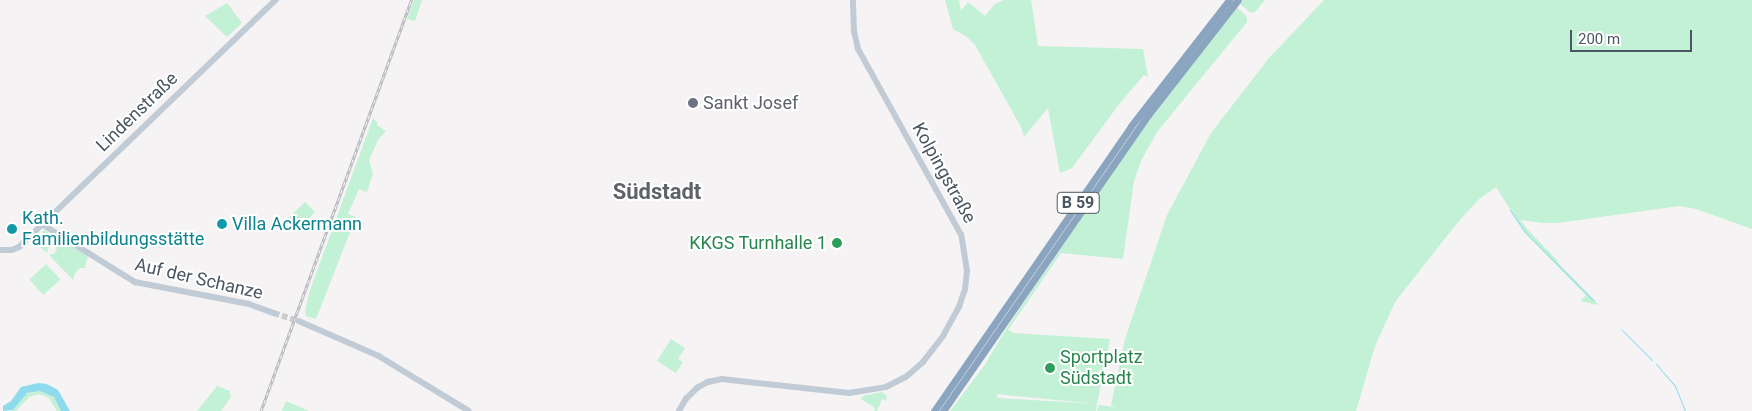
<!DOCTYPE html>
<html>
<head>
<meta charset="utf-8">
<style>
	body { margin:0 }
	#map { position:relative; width:1752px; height:411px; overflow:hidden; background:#f5f3f3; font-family:Roboto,sans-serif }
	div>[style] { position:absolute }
	.green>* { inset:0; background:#c3f1d5; transform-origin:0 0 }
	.water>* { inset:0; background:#90daee }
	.stream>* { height:1px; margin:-0.5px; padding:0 0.5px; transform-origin:0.5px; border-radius:0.5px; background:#90daee }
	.secondary-tunnel>* { height:5.5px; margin-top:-2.75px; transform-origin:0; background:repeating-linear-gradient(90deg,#caccce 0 5.5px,transparent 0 8.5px) }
	.secondary>* { height:5.5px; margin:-2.75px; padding:0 2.75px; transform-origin:2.75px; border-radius:2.75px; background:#c1cbd6 }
	.highway>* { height:7px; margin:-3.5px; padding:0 3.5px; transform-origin:3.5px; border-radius:3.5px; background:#8ba5c1 }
	.rail>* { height:3px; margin-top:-1.5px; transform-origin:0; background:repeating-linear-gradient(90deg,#fff 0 4px,#b5b8bd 0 8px); box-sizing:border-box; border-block:1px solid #b5b8bd }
	.dots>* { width:14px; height:14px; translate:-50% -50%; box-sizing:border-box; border:2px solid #fff; border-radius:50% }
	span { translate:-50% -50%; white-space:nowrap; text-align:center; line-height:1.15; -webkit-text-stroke:4px #fff; paint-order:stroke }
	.shield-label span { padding:1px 4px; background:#fff; border:1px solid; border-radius:4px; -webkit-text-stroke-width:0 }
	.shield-label { font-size:16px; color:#4a5661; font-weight:700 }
	.worship-label { font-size:18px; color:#5b616d }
	.left { translate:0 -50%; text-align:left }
	.street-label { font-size:18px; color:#4a5661 }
	.culture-label { font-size:18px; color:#0d838f }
	.leisure-label { font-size:18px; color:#27864d }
	.right { translate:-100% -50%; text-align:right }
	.district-label { font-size:22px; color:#5f6368; font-weight:700 }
	.scale { position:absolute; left:1570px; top:30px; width:122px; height:22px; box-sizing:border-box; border:2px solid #4a5661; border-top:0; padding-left:6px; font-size:15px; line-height:18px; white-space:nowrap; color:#4a5661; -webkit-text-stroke:4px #fff; paint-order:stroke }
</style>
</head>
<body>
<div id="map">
	<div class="green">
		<i style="clip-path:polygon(414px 0,422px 0,415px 21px,407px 19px)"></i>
		<i style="clip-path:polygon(945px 0,959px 0,961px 11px,968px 2px,985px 16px,995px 4px,1004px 0,1031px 0,1038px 46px,1143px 49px,1148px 77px,1144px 75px,1120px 103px,1072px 168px,1060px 173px,1048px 108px,1024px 137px,1021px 127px,975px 45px,967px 37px,953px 29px)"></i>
		<i style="clip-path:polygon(1243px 0,1265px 0,1256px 11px,1251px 13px,1240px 4px)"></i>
		<i style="clip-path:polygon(1324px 0,1752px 0,1752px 229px,1696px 209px,1679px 206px,1558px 223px,1543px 223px,1520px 220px,1529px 231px,1558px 261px,1557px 262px,1599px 305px,1580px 301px,1586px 295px,1526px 234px,1496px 187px,1479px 199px,1458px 222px,1395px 302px,1375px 346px,1356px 411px,1097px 411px,1099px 405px,1116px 407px,1111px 405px,1125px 339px,1167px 215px,1211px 133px,1269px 58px)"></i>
		<i style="clip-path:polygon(227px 3px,242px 23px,227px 37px,205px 16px)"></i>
		<i style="clip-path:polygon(1237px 7px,1247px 17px,1247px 22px,1157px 132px,1141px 161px,1134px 181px,1123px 259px,1061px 253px,1008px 330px,1014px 333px,1110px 339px,1097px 404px,996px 394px,998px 398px,1097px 404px,1096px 411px,950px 411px,984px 366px,1006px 329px,1138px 135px)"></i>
		<i style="clip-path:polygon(373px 118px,378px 123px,377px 125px,386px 131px,378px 140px,369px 160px,373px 174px,367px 192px,359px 189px,348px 214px,356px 217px,316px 319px,306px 316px,305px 311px,310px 290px)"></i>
		<i style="left:305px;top:202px;width:14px;height:27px;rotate:45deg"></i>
		<i style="clip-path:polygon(44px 230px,88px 256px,85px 268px,80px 268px,75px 273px,73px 280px,49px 255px,55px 253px,57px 248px,55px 245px,49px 245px,47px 253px,39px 246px,46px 239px,41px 233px)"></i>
		<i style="left:46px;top:264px;width:21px;height:23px;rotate:47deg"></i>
		<i style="clip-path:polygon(671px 339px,685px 348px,678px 359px,683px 362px,676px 373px,657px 361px)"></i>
		<i style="clip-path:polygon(217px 386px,230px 391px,231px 397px,221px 411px,197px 411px)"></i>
		<i style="clip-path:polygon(40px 391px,54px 397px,61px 411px,57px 411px,49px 398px,39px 394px,29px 397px,16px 411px,12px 411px,25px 394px)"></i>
		<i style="clip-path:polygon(882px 392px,887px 396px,885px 401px,882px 399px,877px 411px,874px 411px,875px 408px,861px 399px,863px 396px)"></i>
		<i style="clip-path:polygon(286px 401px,309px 411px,282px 411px)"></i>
	</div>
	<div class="water">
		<i style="clip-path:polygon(38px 383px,47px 384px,58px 390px,70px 411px,61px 411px,54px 397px,40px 391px,27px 393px,13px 410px,3px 411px,3px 406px,11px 401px,21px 387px)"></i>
	</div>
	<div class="stream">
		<i style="left:1510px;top:210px;width:25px;rotate:56deg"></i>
		<i style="left:1524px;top:231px;width:98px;rotate:45deg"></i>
		<i style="left:1621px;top:329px;width:44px;rotate:45deg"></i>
		<i style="left:1656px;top:364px;width:29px;rotate:49deg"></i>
		<i style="left:1675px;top:386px;width:27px;rotate:68deg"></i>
	</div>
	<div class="secondary-tunnel">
		<i style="left:274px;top:313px;width:26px;rotate:18deg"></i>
	</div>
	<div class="secondary">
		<i style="left:42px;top:224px;width:110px;rotate:31.9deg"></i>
		<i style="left:135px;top:282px;width:116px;rotate:10.9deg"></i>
		<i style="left:249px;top:304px;width:27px;rotate:20deg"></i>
		<i style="left:0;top:250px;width:12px"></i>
		<i style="left:12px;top:250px;width:8px;rotate:-23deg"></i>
		<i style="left:19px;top:247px;width:356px;rotate:-43.9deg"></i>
		<i style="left:299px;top:321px;width:87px;rotate:23.6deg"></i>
		<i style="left:379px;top:356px;width:105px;rotate:31.4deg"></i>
		<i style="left:679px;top:411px;width:14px;rotate:-60deg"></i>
		<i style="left:686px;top:399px;width:16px;rotate:-45deg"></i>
		<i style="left:697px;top:388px;width:13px;rotate:-29deg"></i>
		<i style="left:708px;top:382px;width:14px;rotate:-12deg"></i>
		<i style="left:722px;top:379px;width:128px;rotate:6.3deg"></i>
		<i style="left:849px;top:393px;width:37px;rotate:-9deg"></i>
		<i style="left:886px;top:387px;width:22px;rotate:-27deg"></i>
		<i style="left:906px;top:377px;width:23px;rotate:-41deg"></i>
		<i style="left:923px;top:362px;width:33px;rotate:-52deg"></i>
		<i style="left:943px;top:336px;width:33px;rotate:-61deg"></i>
		<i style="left:959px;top:307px;width:18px;rotate:-71deg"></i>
		<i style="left:965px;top:290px;width:19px;rotate:-84deg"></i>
		<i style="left:967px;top:271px;width:36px;rotate:-99deg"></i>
		<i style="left:961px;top:235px;width:213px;rotate:-119deg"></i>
		<i style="left:858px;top:49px;width:17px;rotate:-103deg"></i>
		<i style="left:854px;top:32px;width:32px;rotate:-92deg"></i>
	</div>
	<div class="highway">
		<i style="left:934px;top:411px;width:346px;rotate:-55.3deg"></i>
		<i style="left:1131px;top:126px;width:160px;rotate:-52.1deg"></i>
		<i style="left:943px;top:411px;width:360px;rotate:-55.3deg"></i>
		<i style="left:1148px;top:115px;width:146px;rotate:-52deg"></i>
	</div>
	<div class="rail">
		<i style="left:261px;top:411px;width:438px;rotate:-69.9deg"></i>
	</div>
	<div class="dots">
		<i style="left:693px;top:103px;background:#6b7280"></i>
		<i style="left:222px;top:224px;background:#0f9aa8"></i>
		<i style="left:12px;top:229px;background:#0f9aa8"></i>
		<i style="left:837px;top:243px;background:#2e9e5b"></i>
		<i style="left:1050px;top:368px;background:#2e9e5b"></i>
	</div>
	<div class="shield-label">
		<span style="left:1078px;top:203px">B 59</span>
	</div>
	<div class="worship-label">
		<span class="left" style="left:703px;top:103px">Sankt Josef</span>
	</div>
	<div class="street-label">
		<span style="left:137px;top:112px;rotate:-44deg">Lindenstraße</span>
		<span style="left:944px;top:173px;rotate:61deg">Kolpingstraße</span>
		<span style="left:199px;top:279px;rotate:13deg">Auf der Schanze</span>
	</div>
	<div class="culture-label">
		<span class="left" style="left:22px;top:229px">Kath.<br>Familienbildungsstätte</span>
		<span class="left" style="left:232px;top:224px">Villa Ackermann</span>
	</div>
	<div class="leisure-label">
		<span class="right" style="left:827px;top:243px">KKGS Turnhalle 1</span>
		<span class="left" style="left:1060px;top:368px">Sportplatz<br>Südstadt</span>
	</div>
	<div class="district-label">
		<span style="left:657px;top:192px">Südstadt</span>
	</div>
	<div class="scale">200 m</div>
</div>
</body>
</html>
